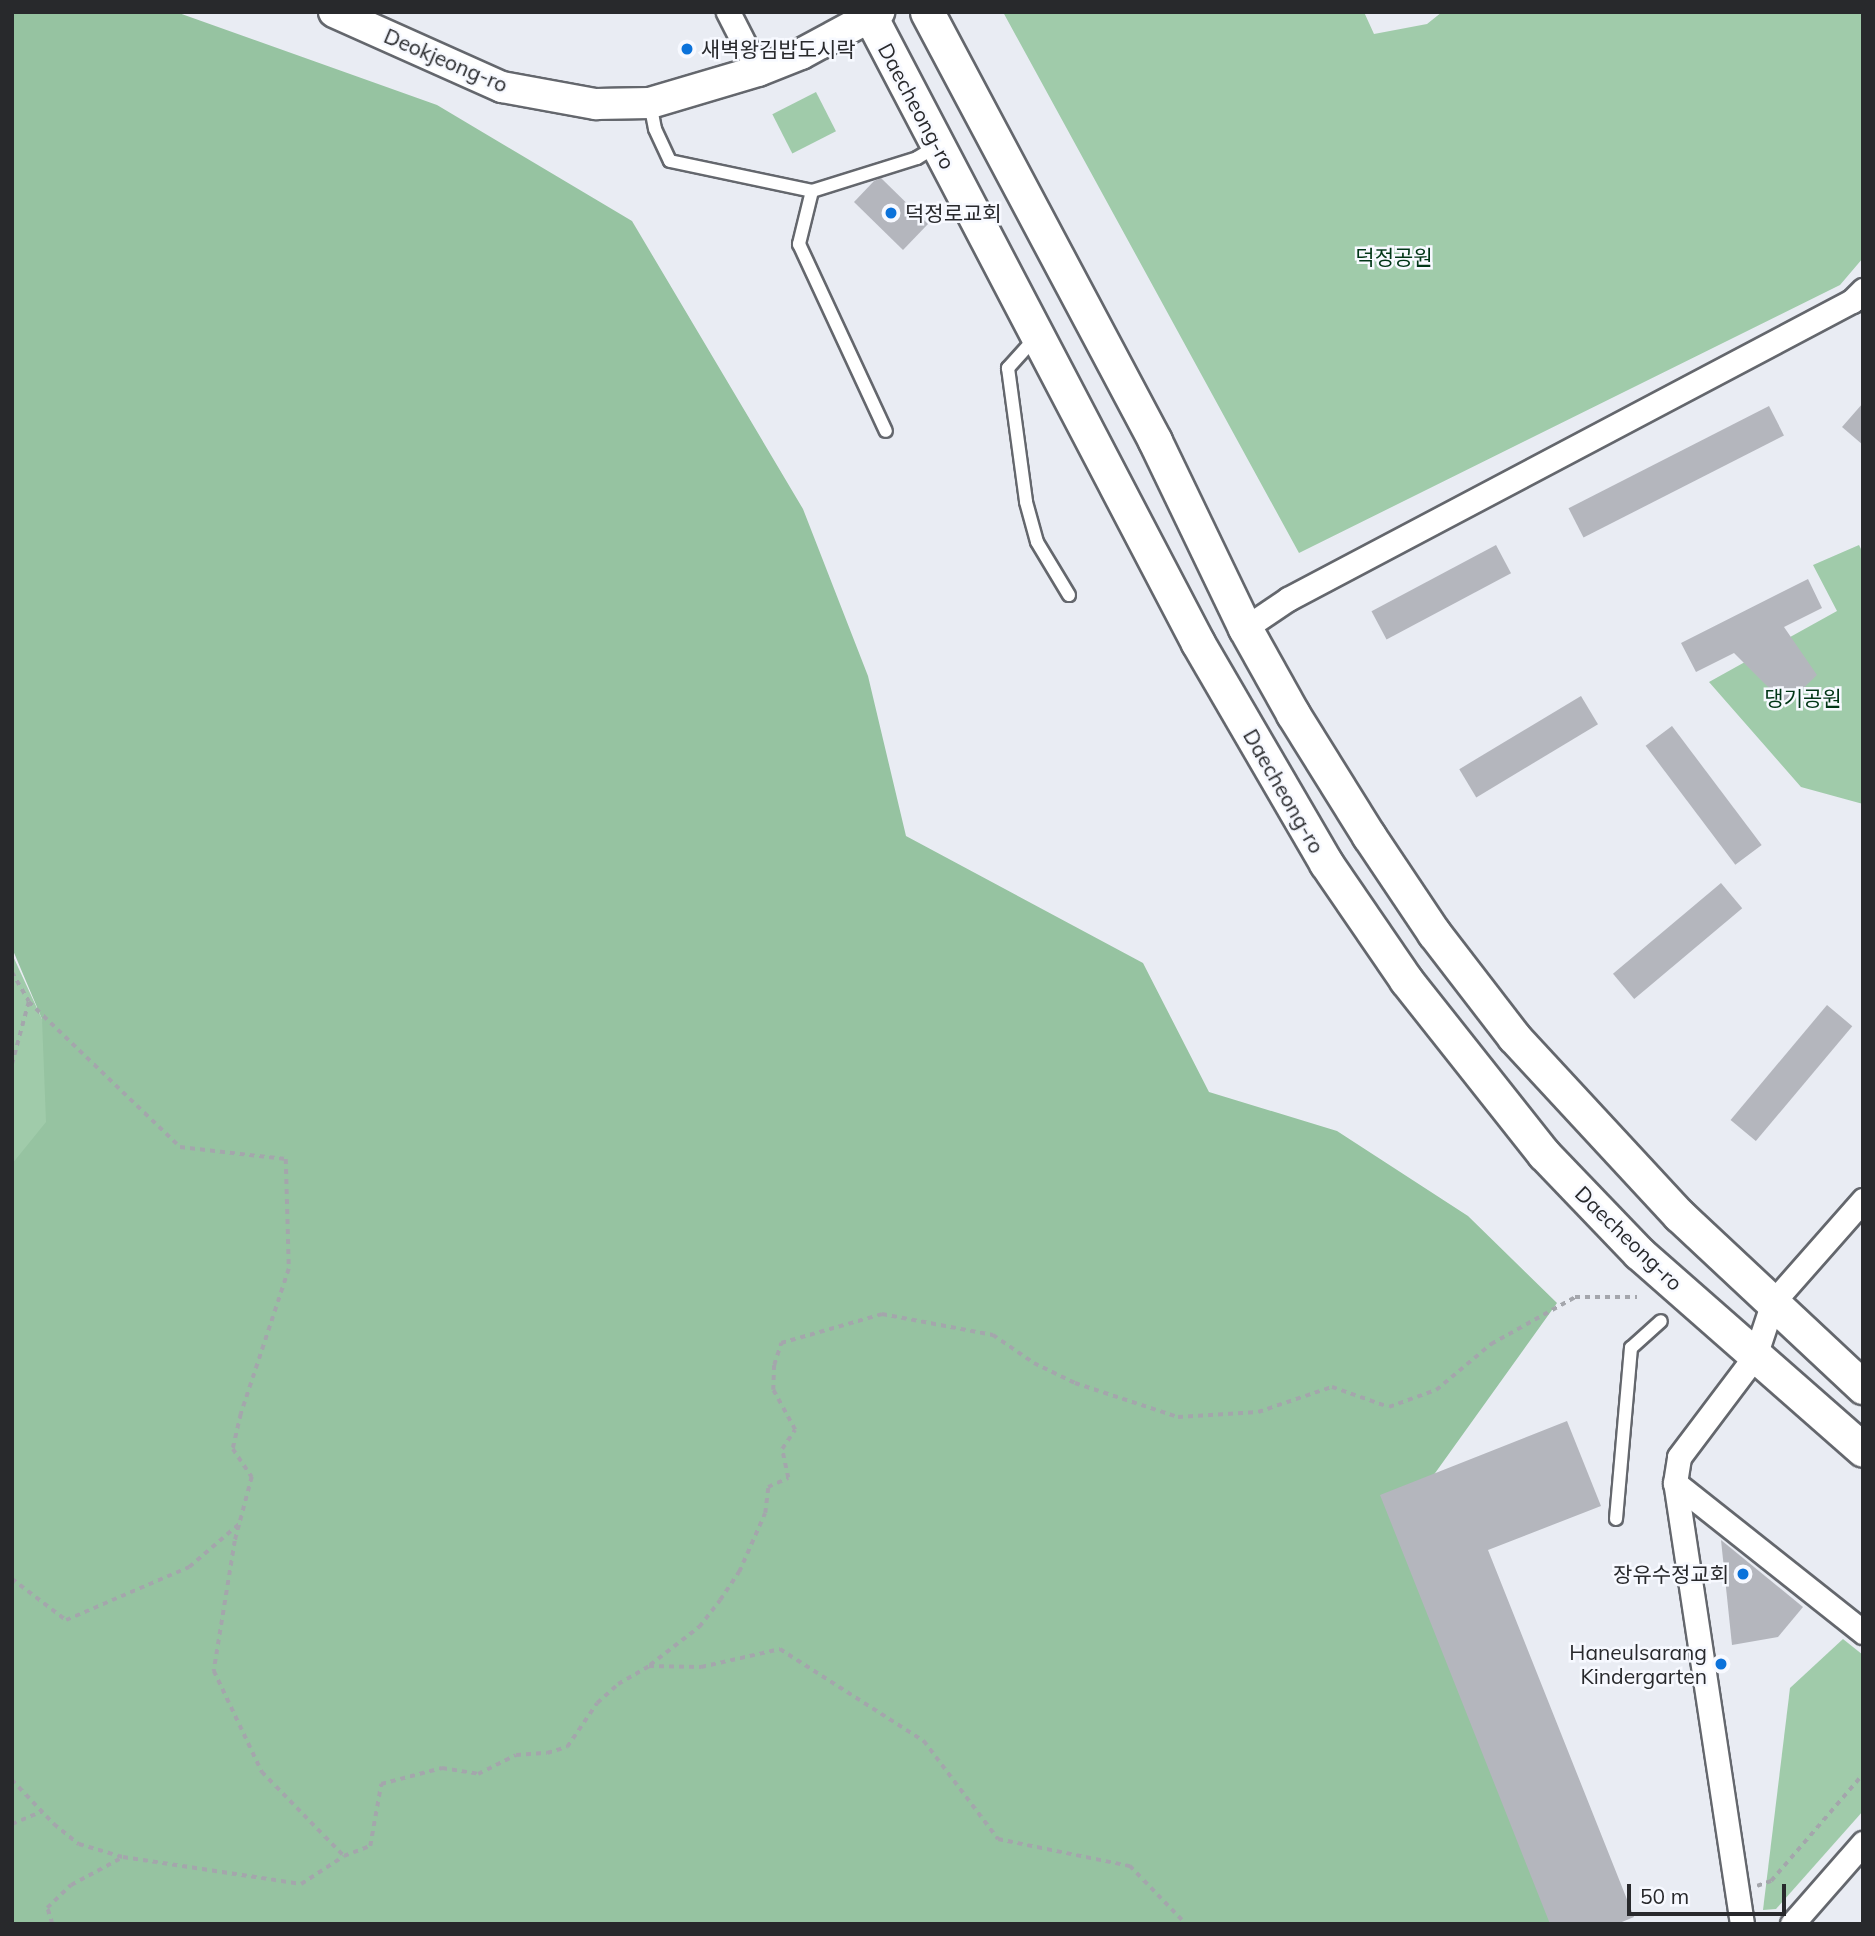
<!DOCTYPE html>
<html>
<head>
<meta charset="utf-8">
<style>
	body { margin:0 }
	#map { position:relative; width:1875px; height:1936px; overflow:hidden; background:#e9ecf3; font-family:Mulish,"Noto Sans KR",sans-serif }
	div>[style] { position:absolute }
	.green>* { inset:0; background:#a0cbaa; transform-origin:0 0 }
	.forest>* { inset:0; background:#96c3a1 }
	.building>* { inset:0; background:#b4b6bd; transform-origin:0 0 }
	.path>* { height:3.5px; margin-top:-1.75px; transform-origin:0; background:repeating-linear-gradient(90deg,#a4a6ac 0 5px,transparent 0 10px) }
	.roads { filter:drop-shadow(2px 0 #64676d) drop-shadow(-2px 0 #64676d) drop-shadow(0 2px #64676d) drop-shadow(0 -2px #64676d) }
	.service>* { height:12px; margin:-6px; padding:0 6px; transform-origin:6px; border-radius:6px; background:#fff }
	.minor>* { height:23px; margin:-11.5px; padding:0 11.5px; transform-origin:11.5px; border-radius:11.5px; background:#fff }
	.tertiary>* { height:30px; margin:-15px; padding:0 15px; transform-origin:15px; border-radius:15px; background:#fff }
	.secondary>* { height:33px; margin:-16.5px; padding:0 16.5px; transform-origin:16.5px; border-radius:16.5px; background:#fff }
	.dots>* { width:19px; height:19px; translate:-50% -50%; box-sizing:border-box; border:4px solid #f7f9ff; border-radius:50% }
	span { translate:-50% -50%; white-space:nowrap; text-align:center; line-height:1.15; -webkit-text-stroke:5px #f7f9ff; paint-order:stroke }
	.poi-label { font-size:21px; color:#28292c }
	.left { translate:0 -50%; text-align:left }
	.right { translate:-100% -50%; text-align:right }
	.street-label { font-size:21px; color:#28292c }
	.park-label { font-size:21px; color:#003516 }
	.frame { position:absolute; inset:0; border:14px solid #28292c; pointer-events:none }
	.scale { position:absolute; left:1627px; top:1884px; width:159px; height:32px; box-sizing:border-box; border:4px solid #28292c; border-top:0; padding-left:9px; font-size:21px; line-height:24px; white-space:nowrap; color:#28292c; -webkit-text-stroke:5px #f7f9ff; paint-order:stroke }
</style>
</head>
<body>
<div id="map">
	<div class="green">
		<i style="clip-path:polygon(1003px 12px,1364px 12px,1374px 34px,1427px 24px,1442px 12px,1863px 12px,1863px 258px,1840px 285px,1299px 553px)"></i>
		<i style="left:816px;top:92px;width:44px;height:49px;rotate:63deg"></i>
		<i style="clip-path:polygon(1859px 545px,1863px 553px,1863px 804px,1801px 787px,1709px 682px,1837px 611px,1813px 565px)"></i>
		<i style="clip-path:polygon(12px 954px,42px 1019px,73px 1126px,12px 1177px)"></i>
		<i style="clip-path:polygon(1843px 1639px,1863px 1655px,1863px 1811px,1776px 1909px,1763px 1910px,1790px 1688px)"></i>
	</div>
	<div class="forest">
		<i style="clip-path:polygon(12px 12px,176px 12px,437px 105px,632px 221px,803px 509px,868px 676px,906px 836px,1143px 963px,1209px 1092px,1337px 1131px,1468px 1216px,1557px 1303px,1395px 1529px,1573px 1924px,12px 1924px,12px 1164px,46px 1122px,42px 1019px,12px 948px)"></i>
	</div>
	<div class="building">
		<i style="clip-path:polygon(881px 178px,928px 224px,903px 250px,854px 202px,874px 181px)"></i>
		<i style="clip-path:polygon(1863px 403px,1863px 445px,1842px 427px)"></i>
		<i style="left:1769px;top:406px;width:33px;height:225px;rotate:63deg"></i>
		<i style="left:1496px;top:545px;width:32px;height:141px;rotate:62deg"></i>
		<i style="clip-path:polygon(1808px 579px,1822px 608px,1784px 627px,1817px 675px,1786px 705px,1734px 653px,1696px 672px,1681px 643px)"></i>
		<i style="left:1581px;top:696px;width:33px;height:142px;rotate:59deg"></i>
		<i style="left:1672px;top:726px;width:149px;height:33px;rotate:53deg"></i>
		<i style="left:1721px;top:883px;width:33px;height:141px;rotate:50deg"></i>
		<i style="left:1827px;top:1005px;width:33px;height:150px;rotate:40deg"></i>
		<i style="clip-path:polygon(1567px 1421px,1601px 1506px,1488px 1550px,1634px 1917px,1617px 1924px,1550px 1924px,1380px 1495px)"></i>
		<i style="clip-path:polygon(1721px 1540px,1803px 1607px,1778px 1637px,1732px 1645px)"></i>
	</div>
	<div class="path">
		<i style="left:12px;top:972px;width:34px;rotate:60deg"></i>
		<i style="left:29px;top:1002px;width:65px;rotate:105.1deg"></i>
		<i style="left:29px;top:1002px;width:209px;rotate:43.8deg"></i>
		<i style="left:180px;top:1147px;width:107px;rotate:6.5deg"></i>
		<i style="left:286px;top:1159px;width:110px;rotate:88.4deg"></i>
		<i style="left:289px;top:1269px;width:153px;rotate:108.3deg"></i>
		<i style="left:241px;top:1414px;width:36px;rotate:103deg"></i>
		<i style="left:233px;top:1449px;width:34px;rotate:56deg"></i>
		<i style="left:252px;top:1477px;width:66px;rotate:104.9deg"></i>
		<i style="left:235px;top:1541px;width:132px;rotate:99.2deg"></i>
		<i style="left:214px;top:1671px;width:112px;rotate:64.6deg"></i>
		<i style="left:262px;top:1772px;width:117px;rotate:45.7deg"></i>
		<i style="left:12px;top:1579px;width:68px;rotate:37.2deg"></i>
		<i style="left:66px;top:1620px;width:134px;rotate:-23.3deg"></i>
		<i style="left:189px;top:1567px;width:66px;rotate:-40.7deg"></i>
		<i style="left:650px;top:1665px;width:62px;rotate:-37.8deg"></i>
		<i style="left:699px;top:1627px;width:34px;rotate:-52deg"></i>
		<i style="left:720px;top:1600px;width:34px;rotate:-56deg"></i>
		<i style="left:739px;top:1572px;width:64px;rotate:-66.2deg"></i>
		<i style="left:765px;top:1513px;width:26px;rotate:-83deg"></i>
		<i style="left:768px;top:1487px;width:22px;rotate:-24deg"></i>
		<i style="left:788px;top:1478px;width:30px;rotate:-102deg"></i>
		<i style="left:782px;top:1449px;width:23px;rotate:-56deg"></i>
		<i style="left:795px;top:1430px;width:46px;rotate:-118.8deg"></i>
		<i style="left:773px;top:1390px;width:25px;rotate:-88deg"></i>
		<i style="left:774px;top:1365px;width:23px;rotate:-72deg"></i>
		<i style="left:781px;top:1343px;width:105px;rotate:-16deg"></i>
		<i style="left:882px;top:1314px;width:113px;rotate:10.7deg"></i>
		<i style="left:993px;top:1335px;width:50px;rotate:34.3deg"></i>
		<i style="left:1034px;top:1363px;width:46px;rotate:26deg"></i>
		<i style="left:1075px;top:1383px;width:108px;rotate:18.3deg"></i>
		<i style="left:1178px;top:1417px;width:80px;rotate:-3.6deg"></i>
		<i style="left:1258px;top:1412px;width:78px;rotate:-18.7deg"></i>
		<i style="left:1332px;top:1387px;width:60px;rotate:19.3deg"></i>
		<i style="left:1389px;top:1407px;width:50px;rotate:-19.9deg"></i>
		<i style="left:1436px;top:1390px;width:72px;rotate:-39.9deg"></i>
		<i style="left:1491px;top:1344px;width:96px;rotate:-29.2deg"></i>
		<i style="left:1575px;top:1297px;width:62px"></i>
		<i style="left:12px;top:1780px;width:61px;rotate:46.3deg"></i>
		<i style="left:54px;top:1824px;width:32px;rotate:39deg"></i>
		<i style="left:79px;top:1844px;width:46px;rotate:16.5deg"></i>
		<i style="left:123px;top:1857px;width:180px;rotate:8.6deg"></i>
		<i style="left:301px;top:1884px;width:51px;rotate:-33.1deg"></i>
		<i style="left:344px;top:1856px;width:28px;rotate:-21deg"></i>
		<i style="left:370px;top:1846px;width:63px;rotate:-79.9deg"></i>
		<i style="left:381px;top:1784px;width:63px;rotate:-14.7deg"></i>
		<i style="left:442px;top:1768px;width:36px;rotate:9deg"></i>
		<i style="left:478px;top:1774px;width:42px;rotate:-26.6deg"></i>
		<i style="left:516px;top:1755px;width:31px;rotate:-4deg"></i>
		<i style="left:547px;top:1753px;width:21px;rotate:-17deg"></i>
		<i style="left:567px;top:1747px;width:53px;rotate:-55.7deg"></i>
		<i style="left:597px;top:1703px;width:28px;rotate:-42deg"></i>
		<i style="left:618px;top:1684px;width:36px;rotate:-30deg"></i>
		<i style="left:649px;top:1666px;width:52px;rotate:1.1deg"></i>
		<i style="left:701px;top:1667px;width:81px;rotate:-12.8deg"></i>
		<i style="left:780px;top:1649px;width:171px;rotate:32.6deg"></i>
		<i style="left:924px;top:1741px;width:123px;rotate:52.9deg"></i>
		<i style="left:998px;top:1839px;width:135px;rotate:11.6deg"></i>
		<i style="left:1130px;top:1866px;width:81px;rotate:46deg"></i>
		<i style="left:12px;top:1824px;width:33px;rotate:-23deg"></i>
		<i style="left:1757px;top:1886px;width:15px;rotate:-20deg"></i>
		<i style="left:1771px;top:1881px;width:141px;rotate:-49.3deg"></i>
		<i style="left:52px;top:1924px;width:17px;rotate:-107deg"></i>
		<i style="left:47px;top:1908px;width:33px;rotate:-44deg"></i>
		<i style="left:71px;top:1885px;width:59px;rotate:-28.3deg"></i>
	</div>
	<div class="roads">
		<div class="service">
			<i style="left:650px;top:103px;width:26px;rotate:79deg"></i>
			<i style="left:655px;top:129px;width:35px;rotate:65deg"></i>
			<i style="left:670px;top:161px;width:145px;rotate:11.9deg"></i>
			<i style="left:812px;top:191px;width:110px;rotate:-17.4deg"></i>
			<i style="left:917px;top:158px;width:23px;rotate:-31deg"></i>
			<i style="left:812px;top:191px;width:55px;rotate:103.8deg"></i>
			<i style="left:799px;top:244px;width:206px;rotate:65.1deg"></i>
			<i style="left:1036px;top:337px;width:42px;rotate:132.1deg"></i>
			<i style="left:1008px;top:368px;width:135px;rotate:82.3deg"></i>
			<i style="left:1026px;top:502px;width:41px;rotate:74.6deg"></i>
			<i style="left:1037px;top:542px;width:62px;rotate:58.9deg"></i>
			<i style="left:1616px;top:1519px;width:172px;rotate:-85deg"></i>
			<i style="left:1631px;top:1348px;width:40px;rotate:-42deg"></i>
		</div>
		<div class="minor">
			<i style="left:728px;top:12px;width:66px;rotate:63deg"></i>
			<i style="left:1245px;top:628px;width:52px;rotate:-34deg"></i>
			<i style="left:1288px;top:599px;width:638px;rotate:-27.85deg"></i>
			<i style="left:1852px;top:301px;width:16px;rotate:-45deg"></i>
			<i style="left:1675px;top:1483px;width:240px;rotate:38.4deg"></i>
			<i style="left:1742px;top:1924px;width:446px;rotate:-98.6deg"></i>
			<i style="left:1675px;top:1483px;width:26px;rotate:-81deg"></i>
			<i style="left:1679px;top:1457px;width:126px;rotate:-53deg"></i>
			<i style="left:1755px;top:1356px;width:57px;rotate:-71.6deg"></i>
			<i style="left:1773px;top:1302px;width:136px;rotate:-48.6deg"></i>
			<i style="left:1792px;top:1924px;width:108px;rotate:-48.8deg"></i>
		</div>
		<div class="tertiary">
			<i style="left:334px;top:12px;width:184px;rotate:24.1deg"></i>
			<i style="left:502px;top:87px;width:96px;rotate:10.3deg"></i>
			<i style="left:596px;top:104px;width:54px;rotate:-1.1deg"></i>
			<i style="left:650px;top:103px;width:113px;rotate:-16.5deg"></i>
			<i style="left:758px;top:71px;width:46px;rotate:-21.6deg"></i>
			<i style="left:801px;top:54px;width:89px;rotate:-28.3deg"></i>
		</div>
		<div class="secondary">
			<i style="left:868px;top:12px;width:712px;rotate:62.39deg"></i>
			<i style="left:1198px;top:643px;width:255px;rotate:59.8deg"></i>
			<i style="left:1326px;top:863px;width:142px;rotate:55.6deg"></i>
			<i style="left:1406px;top:980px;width:222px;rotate:51.6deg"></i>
			<i style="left:1544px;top:1154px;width:137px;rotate:46.2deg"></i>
			<i style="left:1639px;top:1253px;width:298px;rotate:41.3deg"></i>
			<i style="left:927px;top:12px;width:486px;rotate:62deg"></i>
			<i style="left:1155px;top:441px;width:208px;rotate:64.3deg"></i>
			<i style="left:1245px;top:628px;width:98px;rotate:60.8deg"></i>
			<i style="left:1293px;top:714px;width:144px;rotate:58.1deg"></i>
			<i style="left:1369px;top:836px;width:117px;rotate:56.2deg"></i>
			<i style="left:1434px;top:933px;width:131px;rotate:52.4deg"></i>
			<i style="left:1514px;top:1037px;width:243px;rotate:47.2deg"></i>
			<i style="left:1679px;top:1215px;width:252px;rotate:43.1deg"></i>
		</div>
	</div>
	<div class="dots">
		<i style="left:687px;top:49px;background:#0b72da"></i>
		<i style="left:891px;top:213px;background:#0b72da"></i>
		<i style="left:1743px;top:1574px;background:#0b72da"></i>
		<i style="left:1721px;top:1664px;background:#0b72da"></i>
	</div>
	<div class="poi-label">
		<span class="left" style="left:701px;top:49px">새벽왕김밥도시락</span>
		<span class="left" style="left:905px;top:213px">덕정로교회</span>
		<span class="right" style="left:1729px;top:1574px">장유수정교회</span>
		<span class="right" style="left:1707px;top:1664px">Haneulsarang<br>Kindergarten</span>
	</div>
	<div class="street-label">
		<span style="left:446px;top:60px;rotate:23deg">Deokjeong-ro</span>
		<span style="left:917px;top:106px;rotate:62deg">Daecheong-ro</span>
		<span style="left:1284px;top:791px;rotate:60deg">Daecheong-ro</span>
		<span style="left:1629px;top:1238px;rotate:44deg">Daecheong-ro</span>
	</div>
	<div class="park-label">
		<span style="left:1394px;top:257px">덕정공원</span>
		<span style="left:1803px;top:698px">댕기공원</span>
	</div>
	<div class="frame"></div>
	<div class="scale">50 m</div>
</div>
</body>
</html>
